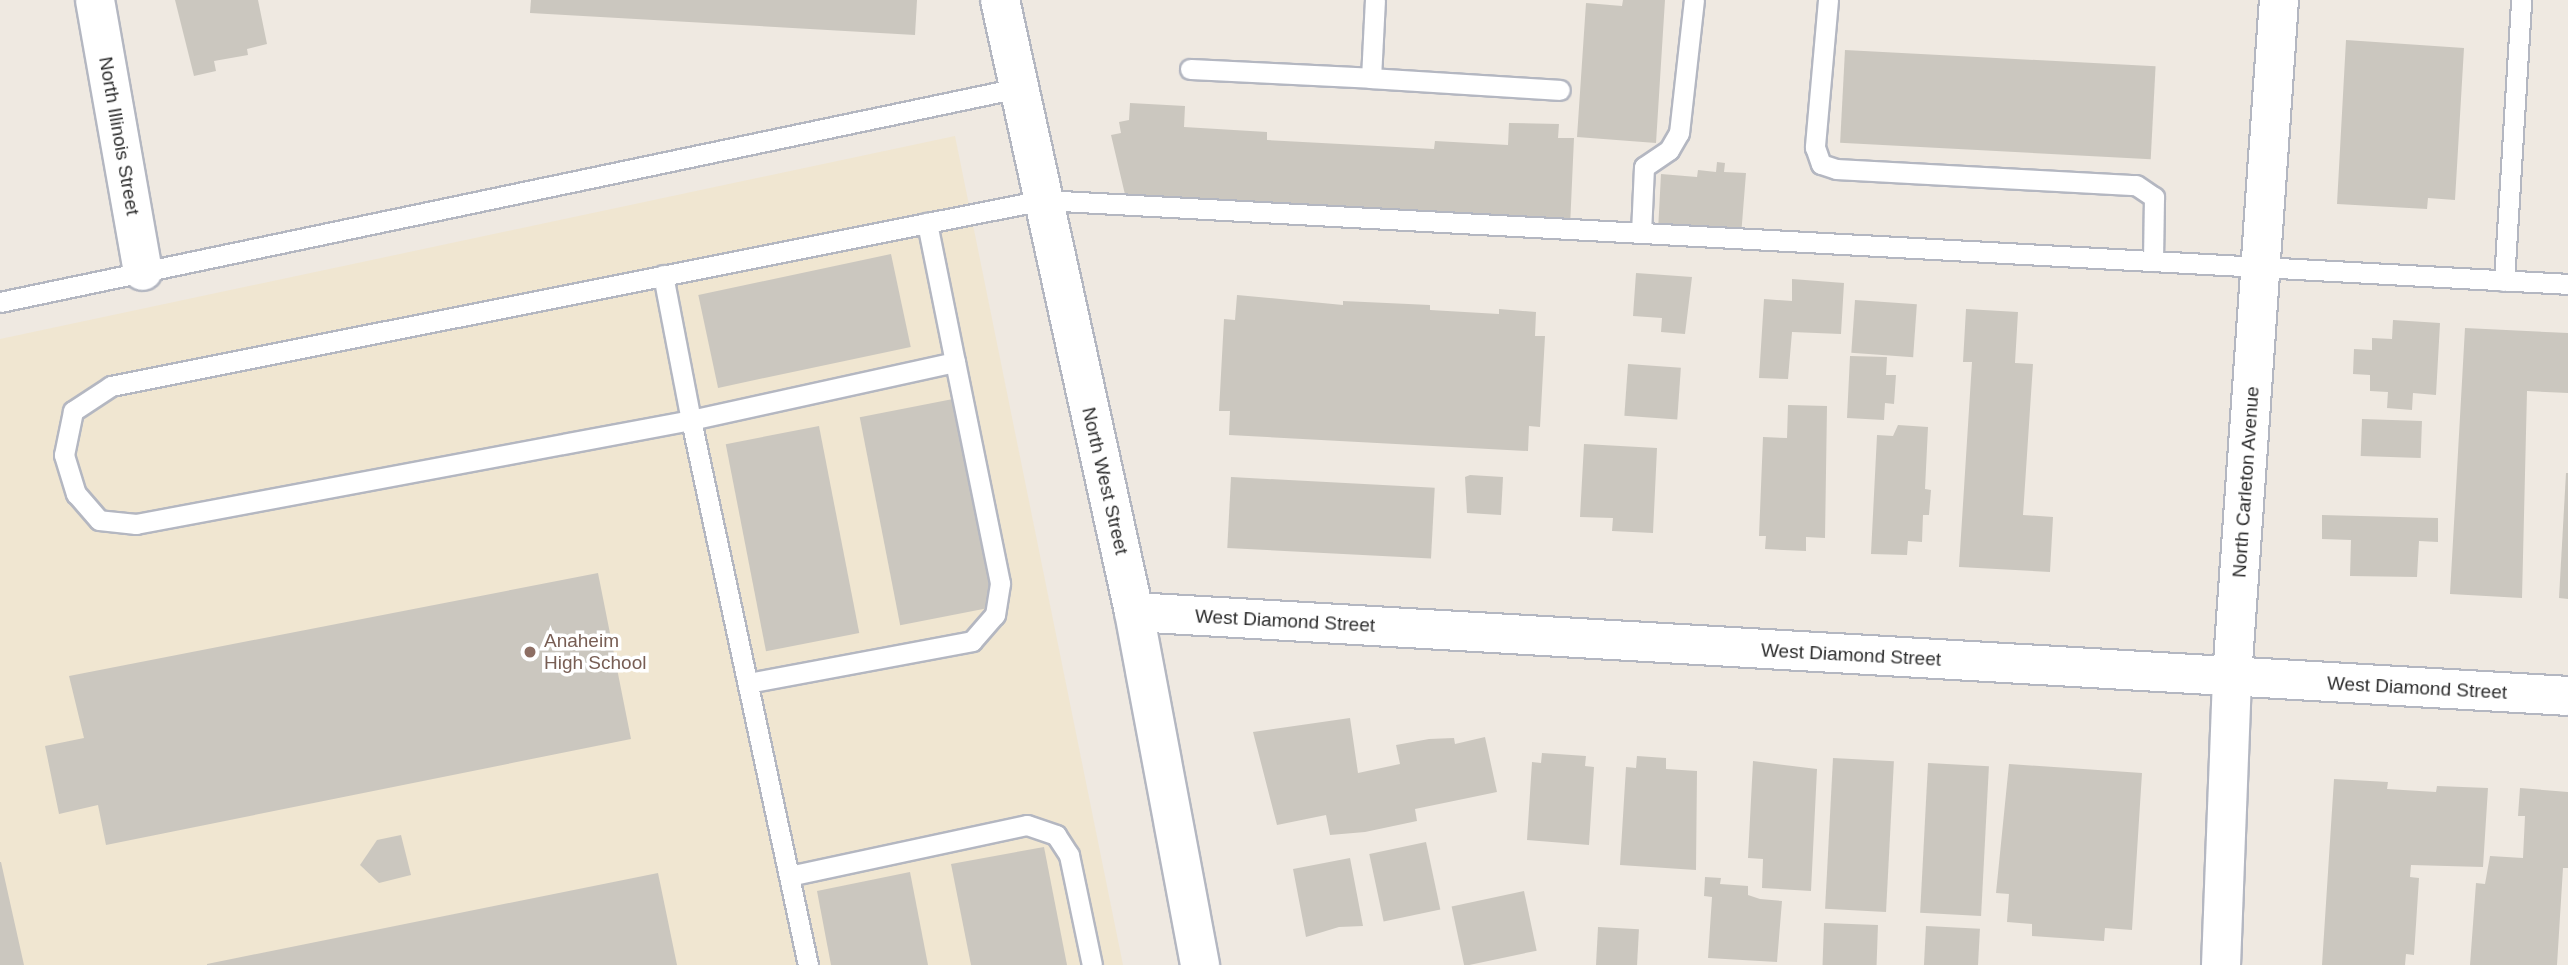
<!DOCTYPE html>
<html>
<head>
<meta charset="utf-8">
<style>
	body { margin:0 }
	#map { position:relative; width:2568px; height:965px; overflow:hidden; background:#efe9e1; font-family:Arial,sans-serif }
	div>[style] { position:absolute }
	.education>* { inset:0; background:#f0e6d1 }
	.building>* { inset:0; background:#cbc7bf; transform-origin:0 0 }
	.roads { filter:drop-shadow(2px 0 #b4b7c1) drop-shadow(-2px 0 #b4b7c1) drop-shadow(0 2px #b4b7c1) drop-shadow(0 -2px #b4b7c1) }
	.lane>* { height:19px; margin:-9.5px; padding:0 9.5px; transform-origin:9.5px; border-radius:9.5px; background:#fff }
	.street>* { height:38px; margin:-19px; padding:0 19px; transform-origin:19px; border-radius:19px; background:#fff }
	.secondary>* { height:38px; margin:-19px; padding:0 19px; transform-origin:19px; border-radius:19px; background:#fff }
	.dots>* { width:19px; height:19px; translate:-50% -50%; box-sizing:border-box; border:4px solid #fff; border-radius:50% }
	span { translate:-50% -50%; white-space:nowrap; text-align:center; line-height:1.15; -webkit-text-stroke:7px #fff; paint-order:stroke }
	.street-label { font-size:19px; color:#2e2e2e }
	.education-label { font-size:19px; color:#785e54 }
	.left { translate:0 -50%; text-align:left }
</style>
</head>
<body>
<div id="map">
	<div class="education">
		<i style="clip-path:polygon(955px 136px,1123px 965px,0 965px,0 339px)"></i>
	</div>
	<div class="building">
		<i style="clip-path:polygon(175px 0,258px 0,267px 44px,247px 49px,248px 55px,214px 61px,216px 71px,194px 76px)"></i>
		<i style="clip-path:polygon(531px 0,917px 0,915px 35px,530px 13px)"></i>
		<i style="clip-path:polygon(1623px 0,1665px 0,1656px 143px,1577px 137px,1586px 3px,1622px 6px)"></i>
		<i style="clip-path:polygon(2346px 40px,2464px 48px,2455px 200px,2428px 198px,2427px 209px,2337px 204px)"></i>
		<i style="left:1845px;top:50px;width:311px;height:93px;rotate:3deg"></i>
		<i style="clip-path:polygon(1130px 103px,1185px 106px,1184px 127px,1267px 132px,1267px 140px,1434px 149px,1435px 141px,1508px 145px,1509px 123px,1559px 124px,1558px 138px,1574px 138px,1570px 227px,1127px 203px,1111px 135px,1121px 133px,1119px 122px,1129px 120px)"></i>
		<i style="clip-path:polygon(1717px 162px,1725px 163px,1724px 172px,1746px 173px,1741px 236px,1658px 231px,1661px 174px,1697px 177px,1698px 170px,1716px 172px)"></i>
		<i style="left:891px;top:254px;width:95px;height:197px;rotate:78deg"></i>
		<i style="clip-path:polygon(1636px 273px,1692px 277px,1685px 334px,1661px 332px,1662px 318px,1633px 316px)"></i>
		<i style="clip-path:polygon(1792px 279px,1844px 283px,1841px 334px,1792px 332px,1788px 379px,1759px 378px,1764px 299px,1792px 301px)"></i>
		<i style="clip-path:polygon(1237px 295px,1343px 305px,1343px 301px,1430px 305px,1430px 310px,1499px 314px,1499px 309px,1536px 312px,1535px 336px,1545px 336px,1540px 427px,1529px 426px,1528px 451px,1229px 435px,1230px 411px,1219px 411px,1224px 319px,1235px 320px)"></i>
		<i style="left:1855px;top:300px;width:62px;height:53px;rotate:4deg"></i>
		<i style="clip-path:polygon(1966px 309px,2018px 312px,2015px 363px,2033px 364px,2023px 515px,2053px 517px,2050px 572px,1959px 567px,1972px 362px,1963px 362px)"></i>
		<i style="clip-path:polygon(2393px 320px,2440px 323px,2436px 395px,2413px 393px,2412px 410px,2387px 408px,2388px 392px,2370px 391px,2370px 375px,2353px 374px,2354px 349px,2372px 350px,2372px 338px,2392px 339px)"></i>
		<i style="clip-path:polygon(2465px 328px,2568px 333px,2568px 393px,2527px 391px,2522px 598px,2450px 594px)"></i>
		<i style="clip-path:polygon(1850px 356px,1887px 357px,1886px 375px,1896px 375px,1894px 404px,1885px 403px,1884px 420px,1847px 418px)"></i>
		<i style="left:1628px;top:364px;width:53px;height:52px;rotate:4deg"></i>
		<i style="left:953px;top:399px;width:212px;height:95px;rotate:79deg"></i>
		<i style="clip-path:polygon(1788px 405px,1827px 406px,1825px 538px,1806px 537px,1806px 551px,1765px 549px,1766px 536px,1759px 536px,1763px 437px,1787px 438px)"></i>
		<i style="left:2362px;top:419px;width:60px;height:37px;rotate:2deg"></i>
		<i style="clip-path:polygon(1898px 425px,1928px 427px,1925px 489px,1931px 490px,1929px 515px,1923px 515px,1922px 542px,1908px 541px,1907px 555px,1871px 554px,1877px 435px,1893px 436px)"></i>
		<i style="left:819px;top:426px;width:211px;height:95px;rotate:79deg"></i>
		<i style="clip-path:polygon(1584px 444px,1657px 448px,1653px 533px,1612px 531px,1613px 518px,1580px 517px)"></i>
		<i style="clip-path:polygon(2566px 473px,2568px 473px,2568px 599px,2559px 598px)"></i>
		<i style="clip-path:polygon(1470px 475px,1503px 477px,1501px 515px,1467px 513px,1465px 477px)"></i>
		<i style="left:1231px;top:477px;width:204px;height:71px;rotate:3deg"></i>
		<i style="clip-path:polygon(2322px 515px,2438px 518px,2438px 542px,2419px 541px,2417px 577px,2350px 576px,2351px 540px,2322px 539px)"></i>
		<i style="clip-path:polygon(598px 573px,631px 739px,106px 845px,98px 805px,59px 814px,45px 746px,84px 738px,69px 676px)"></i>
		<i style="clip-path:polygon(1350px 718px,1358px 773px,1400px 764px,1396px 745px,1429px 739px,1454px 738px,1455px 744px,1485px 737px,1497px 792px,1415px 809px,1417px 821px,1365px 832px,1330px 835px,1326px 815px,1277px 825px,1253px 732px)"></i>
		<i style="clip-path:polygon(1542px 753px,1586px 756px,1585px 766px,1594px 767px,1589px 845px,1527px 840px,1532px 762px,1541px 763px)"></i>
		<i style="clip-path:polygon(1637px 756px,1666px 758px,1666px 769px,1697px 771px,1696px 870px,1620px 865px,1626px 767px,1636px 768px)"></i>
		<i style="left:1833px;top:758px;width:61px;height:151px;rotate:3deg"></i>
		<i style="clip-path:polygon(1753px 761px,1817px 769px,1811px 891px,1762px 888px,1763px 859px,1748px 858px)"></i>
		<i style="left:1928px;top:763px;width:61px;height:150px;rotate:3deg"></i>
		<i style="clip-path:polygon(2009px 764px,2142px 773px,2132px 930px,2105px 928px,2104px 941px,2032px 936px,2032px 924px,2007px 922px,2009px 894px,1996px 893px)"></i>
		<i style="clip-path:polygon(2334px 779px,2388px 782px,2387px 789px,2436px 792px,2437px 786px,2488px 788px,2483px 867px,2411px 865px,2410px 877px,2419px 878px,2414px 955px,2406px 954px,2405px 965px,2322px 965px)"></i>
		<i style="clip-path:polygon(2520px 788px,2568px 792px,2568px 868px,2563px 868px,2557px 965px,2470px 965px,2476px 883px,2485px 884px,2490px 856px,2523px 858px,2525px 816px,2518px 816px)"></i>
		<i style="clip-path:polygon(401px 835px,411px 875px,379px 883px,360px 865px,377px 840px)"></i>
		<i style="left:1426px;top:842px;width:69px;height:58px;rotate:78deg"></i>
		<i style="clip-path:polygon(1044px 847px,1067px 965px,971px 965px,951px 864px)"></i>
		<i style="clip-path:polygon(1350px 858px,1363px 926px,1339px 927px,1306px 937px,1293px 869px)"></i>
		<i style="clip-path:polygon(0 862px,1px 862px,24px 965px,0 965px)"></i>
		<i style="clip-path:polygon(910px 872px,928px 965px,831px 965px,817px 891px)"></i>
		<i style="clip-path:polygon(658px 873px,677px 965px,207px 965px,207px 964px)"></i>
		<i style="clip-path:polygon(1705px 877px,1721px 878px,1720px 884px,1748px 886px,1748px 895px,1760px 899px,1782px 901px,1777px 962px,1708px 958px,1712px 897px,1704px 896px)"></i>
		<i style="left:1524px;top:891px;width:61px;height:74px;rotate:78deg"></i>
		<i style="left:1824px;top:923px;width:54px;height:42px;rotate:2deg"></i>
		<i style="left:1926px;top:926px;width:54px;height:39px;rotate:3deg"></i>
		<i style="left:1598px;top:927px;width:41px;height:38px;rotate:3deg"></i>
	</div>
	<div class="roads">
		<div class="lane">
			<i style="left:1828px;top:0;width:148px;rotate:95.1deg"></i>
			<i style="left:1815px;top:147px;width:18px;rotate:71deg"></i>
			<i style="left:1821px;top:164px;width:16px;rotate:18deg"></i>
			<i style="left:1836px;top:169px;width:300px;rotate:3.1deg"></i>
			<i style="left:2136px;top:185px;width:22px;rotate:34deg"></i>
			<i style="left:2154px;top:197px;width:64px;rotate:90.9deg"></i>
			<i style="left:1190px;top:69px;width:181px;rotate:2.8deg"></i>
			<i style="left:1371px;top:78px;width:78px;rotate:-87.1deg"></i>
			<i style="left:1371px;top:78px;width:189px;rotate:3.6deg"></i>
			<i style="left:1641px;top:233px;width:66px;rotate:-87.4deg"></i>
			<i style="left:1644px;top:167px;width:30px;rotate:-34deg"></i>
			<i style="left:1669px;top:150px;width:20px;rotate:-60deg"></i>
			<i style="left:1679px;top:133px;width:134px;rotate:-83.6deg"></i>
			<i style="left:663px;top:275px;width:148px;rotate:79.1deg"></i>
			<i style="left:691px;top:420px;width:270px;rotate:-12.4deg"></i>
			<i style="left:955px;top:362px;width:142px;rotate:-101.4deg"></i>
			<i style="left:2504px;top:281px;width:282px;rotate:-86.5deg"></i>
			<i style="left:0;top:302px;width:1040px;rotate:-11.87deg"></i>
			<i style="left:748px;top:683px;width:228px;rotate:-10.6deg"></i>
			<i style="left:972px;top:641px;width:35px;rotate:-49deg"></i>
			<i style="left:995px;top:615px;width:32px;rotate:-81deg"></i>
			<i style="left:1000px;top:583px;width:226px;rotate:-101.5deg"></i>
			<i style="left:789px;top:876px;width:243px;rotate:-12.1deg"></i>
			<i style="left:1027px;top:825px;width:31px;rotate:19deg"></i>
			<i style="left:1056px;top:835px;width:24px;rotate:57deg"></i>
			<i style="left:1069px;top:855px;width:112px;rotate:78.2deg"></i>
			<i style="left:808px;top:965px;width:557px;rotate:-102.12deg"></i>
			<i style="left:691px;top:420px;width:565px;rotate:169.39deg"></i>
			<i style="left:136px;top:524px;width:37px;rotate:-174deg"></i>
			<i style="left:99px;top:520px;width:35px;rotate:-131deg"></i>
			<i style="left:76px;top:494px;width:41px;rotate:-107.1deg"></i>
			<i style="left:64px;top:455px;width:45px;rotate:-78.4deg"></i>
			<i style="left:73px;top:411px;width:45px;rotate:-33.3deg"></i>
			<i style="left:111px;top:386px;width:950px;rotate:-11.29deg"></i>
			<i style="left:1043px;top:200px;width:1527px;rotate:3.15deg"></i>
		</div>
		<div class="street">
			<i style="left:95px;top:0;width:275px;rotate:80deg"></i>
			<i style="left:1134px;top:612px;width:1436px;rotate:3.35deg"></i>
			<i style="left:2221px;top:965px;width:288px;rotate:-87.8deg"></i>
			<i style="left:2232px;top:677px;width:679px;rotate:-86.03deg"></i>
		</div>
		<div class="secondary">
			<i style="left:1000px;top:0;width:626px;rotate:77.65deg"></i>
			<i style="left:1134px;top:612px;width:359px;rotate:79.4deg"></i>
		</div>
	</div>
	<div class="dots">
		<i style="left:530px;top:652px;background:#8d6e63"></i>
	</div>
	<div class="street-label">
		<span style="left:119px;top:136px;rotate:80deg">North Illinois Street</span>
		<span style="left:1105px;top:481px;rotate:77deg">North West Street</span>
		<span style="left:2246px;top:482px;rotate:-86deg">North Carleton Avenue</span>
		<span style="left:1285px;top:621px;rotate:3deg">West Diamond Street</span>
		<span style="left:1851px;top:655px;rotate:3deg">West Diamond Street</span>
		<span style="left:2417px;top:688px;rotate:3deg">West Diamond Street</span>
	</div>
	<div class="education-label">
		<span class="left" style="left:544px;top:652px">Anaheim<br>High School</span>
	</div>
</div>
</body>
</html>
